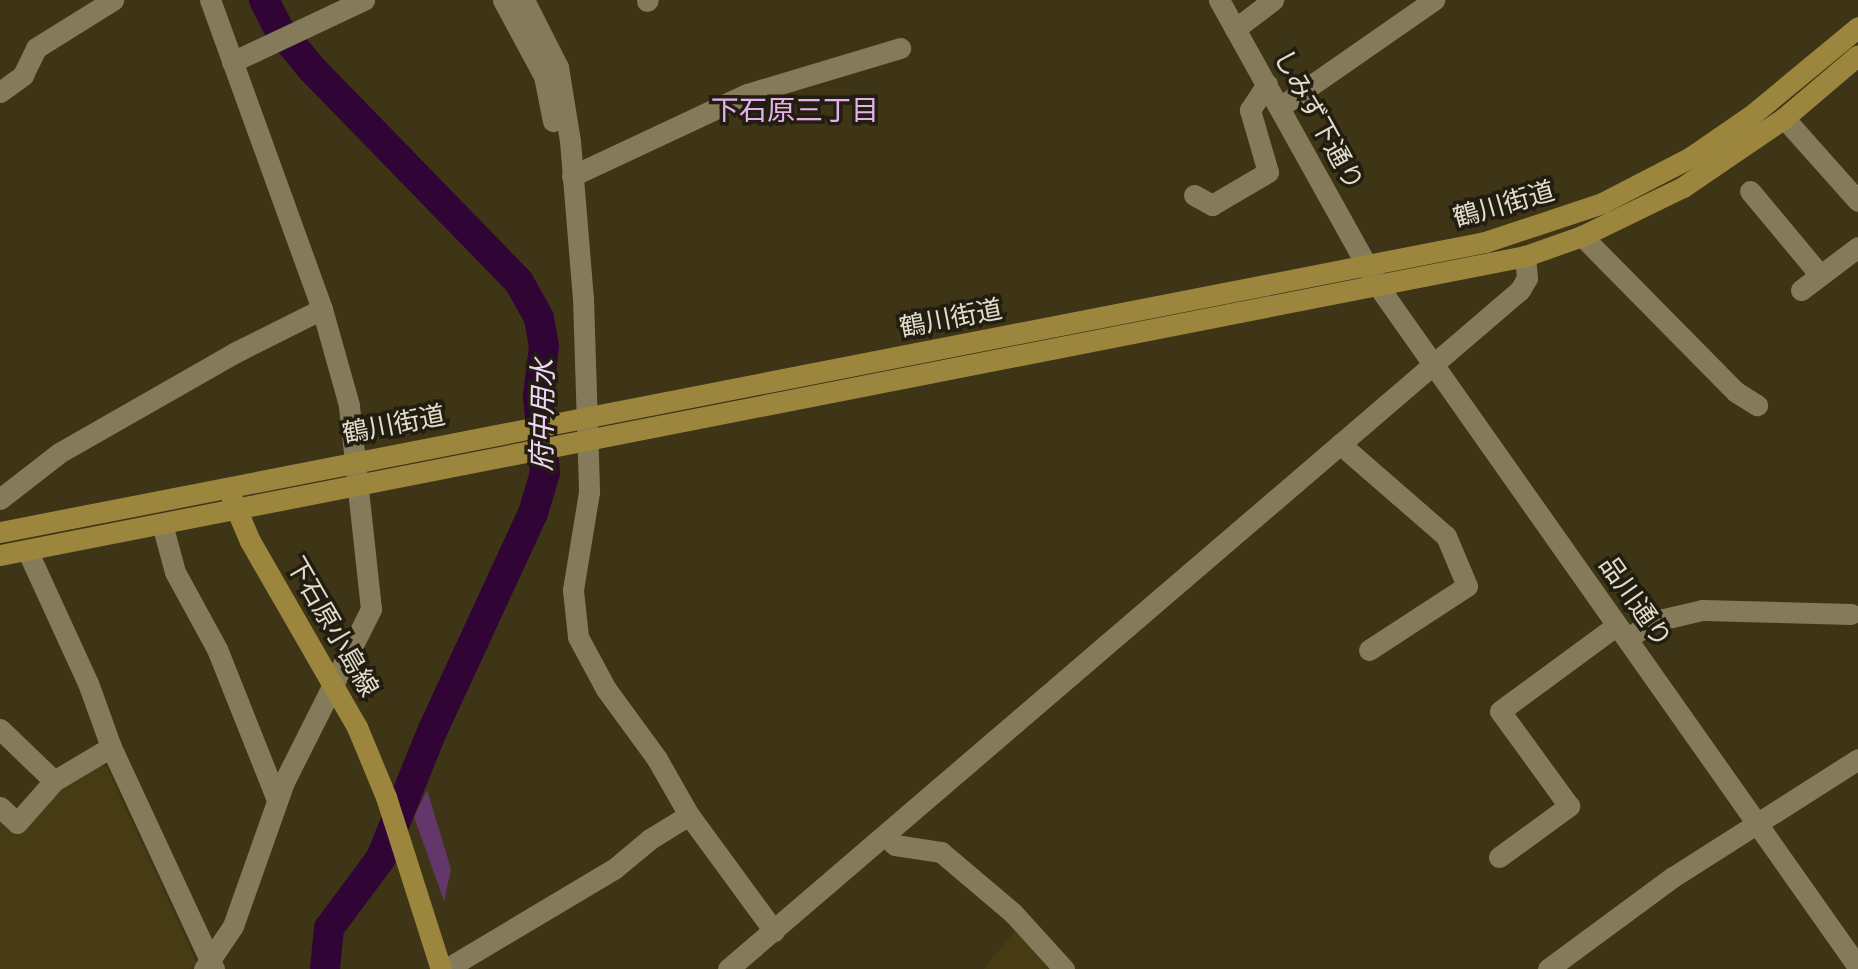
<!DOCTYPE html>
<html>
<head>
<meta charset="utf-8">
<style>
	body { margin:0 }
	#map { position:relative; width:1858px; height:969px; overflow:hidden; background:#3e3416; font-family:"Zilla Slab","Noto Sans JP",serif }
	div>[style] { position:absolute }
	.built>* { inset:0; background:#473b14 }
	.green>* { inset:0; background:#64376a }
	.river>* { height:30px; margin:-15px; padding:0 15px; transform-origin:15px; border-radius:15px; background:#300535 }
	.minor>* { height:21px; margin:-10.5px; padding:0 10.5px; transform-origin:10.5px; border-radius:10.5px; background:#857a5a }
	.major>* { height:21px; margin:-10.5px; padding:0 10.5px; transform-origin:10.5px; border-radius:10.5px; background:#9c863e }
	span { translate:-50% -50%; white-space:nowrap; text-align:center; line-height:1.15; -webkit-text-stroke:7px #211d10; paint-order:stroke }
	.street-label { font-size:26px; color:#e2dccb }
	.neighbourhood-label { font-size:28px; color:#e5b0ec }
	.water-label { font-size:28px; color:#f4d4f8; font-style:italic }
</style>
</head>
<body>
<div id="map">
	<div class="built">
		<i style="clip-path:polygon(100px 766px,106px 766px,197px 963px,191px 969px,0 969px,0 816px,19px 834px,57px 789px)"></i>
		<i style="clip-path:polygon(1019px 929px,1054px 969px,984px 969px,1015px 931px)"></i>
	</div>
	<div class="green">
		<i style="clip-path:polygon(427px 790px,451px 869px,444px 901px,414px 817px)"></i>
	</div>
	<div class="river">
		<i style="left:264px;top:0;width:33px;rotate:63deg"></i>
		<i style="left:279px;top:29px;width:50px;rotate:50.6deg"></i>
		<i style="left:311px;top:68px;width:298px;rotate:45.8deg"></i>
		<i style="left:519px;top:282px;width:41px;rotate:60.9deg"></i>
		<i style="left:539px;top:318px;width:28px;rotate:80deg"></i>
		<i style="left:544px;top:346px;width:50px;rotate:96.8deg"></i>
		<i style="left:538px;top:396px;width:77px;rotate:84.8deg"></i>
		<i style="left:545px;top:473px;width:42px;rotate:106.7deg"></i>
		<i style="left:533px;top:513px;width:238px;rotate:114.8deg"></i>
		<i style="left:433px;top:729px;width:139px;rotate:112deg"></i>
		<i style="left:381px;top:858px;width:87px;rotate:126.6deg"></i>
		<i style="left:329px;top:928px;width:41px;rotate:95.6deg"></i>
	</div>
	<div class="minor">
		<i style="left:503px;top:0;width:86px;rotate:61.7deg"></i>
		<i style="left:544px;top:76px;width:46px;rotate:78.7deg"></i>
		<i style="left:524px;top:0;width:75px;rotate:63.1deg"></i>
		<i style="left:558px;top:67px;width:75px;rotate:80.8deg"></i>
		<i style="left:570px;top:141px;width:158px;rotate:85.3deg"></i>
		<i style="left:583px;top:298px;width:194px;rotate:88.2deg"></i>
		<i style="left:589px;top:492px;width:99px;rotate:99.3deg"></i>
		<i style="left:573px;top:590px;width:47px;rotate:83.9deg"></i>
		<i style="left:578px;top:637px;width:59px;rotate:61.7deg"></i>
		<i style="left:606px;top:689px;width:87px;rotate:53.9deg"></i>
		<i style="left:657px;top:759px;width:64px;rotate:60.3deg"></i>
		<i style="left:689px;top:815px;width:144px;rotate:53.8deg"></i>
		<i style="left:1219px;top:0;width:327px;rotate:60.9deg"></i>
		<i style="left:1378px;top:286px;width:833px;rotate:54.82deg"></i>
		<i style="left:647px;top:1px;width:1px;rotate:-45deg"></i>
		<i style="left:1235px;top:29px;width:48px;rotate:-37.3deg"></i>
		<i style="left:232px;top:62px;width:146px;rotate:-25.2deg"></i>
		<i style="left:0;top:92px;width:29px;rotate:-36deg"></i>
		<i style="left:23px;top:75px;width:30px;rotate:-64deg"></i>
		<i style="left:36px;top:48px;width:91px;rotate:-31.9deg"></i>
		<i style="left:1280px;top:107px;width:188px;rotate:-34.8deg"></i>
		<i style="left:1784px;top:118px;width:111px;rotate:48.3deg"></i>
		<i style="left:572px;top:176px;width:193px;rotate:-25.1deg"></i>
		<i style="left:747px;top:94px;width:160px;rotate:-16.7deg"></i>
		<i style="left:1750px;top:191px;width:109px;rotate:50.2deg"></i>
		<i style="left:1194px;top:195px;width:21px;rotate:29deg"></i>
		<i style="left:1212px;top:205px;width:65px;rotate:-30.5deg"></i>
		<i style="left:1268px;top:172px;width:65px;rotate:-106.2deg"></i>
		<i style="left:1250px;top:110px;width:31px;rotate:-57deg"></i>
		<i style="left:1582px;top:236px;width:219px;rotate:45.4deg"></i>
		<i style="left:1736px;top:392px;width:25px;rotate:32deg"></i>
		<i style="left:1801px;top:290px;width:71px;rotate:-37deg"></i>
		<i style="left:1340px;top:444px;width:140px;rotate:41deg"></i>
		<i style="left:1446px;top:536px;width:54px;rotate:67.2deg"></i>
		<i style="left:1467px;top:586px;width:117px;rotate:146.9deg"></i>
		<i style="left:0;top:499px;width:75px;rotate:-37.9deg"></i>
		<i style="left:59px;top:453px;width:202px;rotate:-29.7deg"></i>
		<i style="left:234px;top:353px;width:98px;rotate:-26.6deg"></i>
		<i style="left:162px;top:524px;width:50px;rotate:74.8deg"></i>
		<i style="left:175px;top:572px;width:88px;rotate:61.4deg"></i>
		<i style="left:217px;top:649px;width:162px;rotate:68.3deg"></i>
		<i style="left:27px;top:550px;width:146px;rotate:65.4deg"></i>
		<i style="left:88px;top:683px;width:68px;rotate:70.2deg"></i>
		<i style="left:111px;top:747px;width:245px;rotate:65.1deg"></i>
		<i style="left:1627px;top:639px;width:29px;rotate:-35deg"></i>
		<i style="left:1651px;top:622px;width:52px;rotate:-13.2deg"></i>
		<i style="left:1702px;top:610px;width:149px;rotate:1.5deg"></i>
		<i style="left:0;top:729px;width:75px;rotate:43.9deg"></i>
		<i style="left:0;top:807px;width:23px;rotate:43deg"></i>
		<i style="left:17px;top:823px;width:56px;rotate:-48.6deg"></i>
		<i style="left:54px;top:781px;width:66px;rotate:-30.8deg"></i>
		<i style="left:885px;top:836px;width:13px;rotate:42deg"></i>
		<i style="left:895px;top:845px;width:47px;rotate:8.7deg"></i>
		<i style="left:941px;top:852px;width:94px;rotate:40.3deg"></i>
		<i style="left:1013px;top:913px;width:76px;rotate:47.7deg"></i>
		<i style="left:1499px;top:857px;width:87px;rotate:-36.1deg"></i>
		<i style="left:1569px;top:806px;width:117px;rotate:-126deg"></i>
		<i style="left:1500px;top:711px;width:145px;rotate:-36.3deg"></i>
		<i style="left:204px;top:969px;width:52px;rotate:-56deg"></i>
		<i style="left:233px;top:926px;width:153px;rotate:-70.5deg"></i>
		<i style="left:284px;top:782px;width:194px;rotate:-63.3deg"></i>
		<i style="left:371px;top:609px;width:205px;rotate:-96.2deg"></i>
		<i style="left:349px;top:405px;width:100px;rotate:-105.7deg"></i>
		<i style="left:322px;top:309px;width:329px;rotate:-109.9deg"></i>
		<i style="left:446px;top:969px;width:196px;rotate:-30.8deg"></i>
		<i style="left:614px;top:869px;width:47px;rotate:-39.8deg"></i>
		<i style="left:650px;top:839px;width:46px;rotate:-31.6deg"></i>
		<i style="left:728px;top:969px;width:1043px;rotate:-40.61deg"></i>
		<i style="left:1520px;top:290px;width:14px;rotate:-60deg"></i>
		<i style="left:1527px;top:278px;width:22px;rotate:-95deg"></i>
		<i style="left:1548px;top:969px;width:155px;rotate:-36.4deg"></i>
		<i style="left:1673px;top:877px;width:219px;rotate:-32.5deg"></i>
	</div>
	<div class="major">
		<i style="left:232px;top:499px;width:46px;rotate:66.8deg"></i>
		<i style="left:250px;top:541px;width:215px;rotate:60.1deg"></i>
		<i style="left:357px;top:727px;width:76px;rotate:67.5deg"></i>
		<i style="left:386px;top:797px;width:181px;rotate:72.3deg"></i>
		<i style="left:0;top:532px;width:1513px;rotate:-11.05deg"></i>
		<i style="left:1485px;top:242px;width:123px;rotate:-18.4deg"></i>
		<i style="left:1602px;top:203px;width:100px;rotate:-27.3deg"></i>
		<i style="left:1691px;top:157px;width:75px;rotate:-34.7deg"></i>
		<i style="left:1753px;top:114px;width:136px;rotate:-39.6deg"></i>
		<i style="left:0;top:555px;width:1554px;rotate:-11.09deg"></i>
		<i style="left:1525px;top:256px;width:60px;rotate:-19.3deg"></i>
		<i style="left:1582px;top:236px;width:112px;rotate:-25.9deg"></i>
		<i style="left:1683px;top:187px;width:122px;rotate:-34.3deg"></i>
		<i style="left:1784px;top:118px;width:97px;rotate:-40.4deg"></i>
	</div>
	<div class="street-label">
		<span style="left:1318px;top:120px;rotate:61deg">しみず下通り</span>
		<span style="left:1504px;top:205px;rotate:-16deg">鶴川街道</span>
		<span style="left:951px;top:319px;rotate:-11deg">鶴川街道</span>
		<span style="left:394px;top:425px;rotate:-11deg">鶴川街道</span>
		<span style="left:1635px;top:602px;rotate:55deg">品川通り</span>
		<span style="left:332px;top:627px;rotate:60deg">下石原小島線</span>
	</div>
	<div class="neighbourhood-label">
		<span style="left:795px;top:111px">下石原三丁目</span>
	</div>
	<div class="water-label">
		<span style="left:543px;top:415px;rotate:-89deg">府中用水</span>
	</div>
</div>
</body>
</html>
